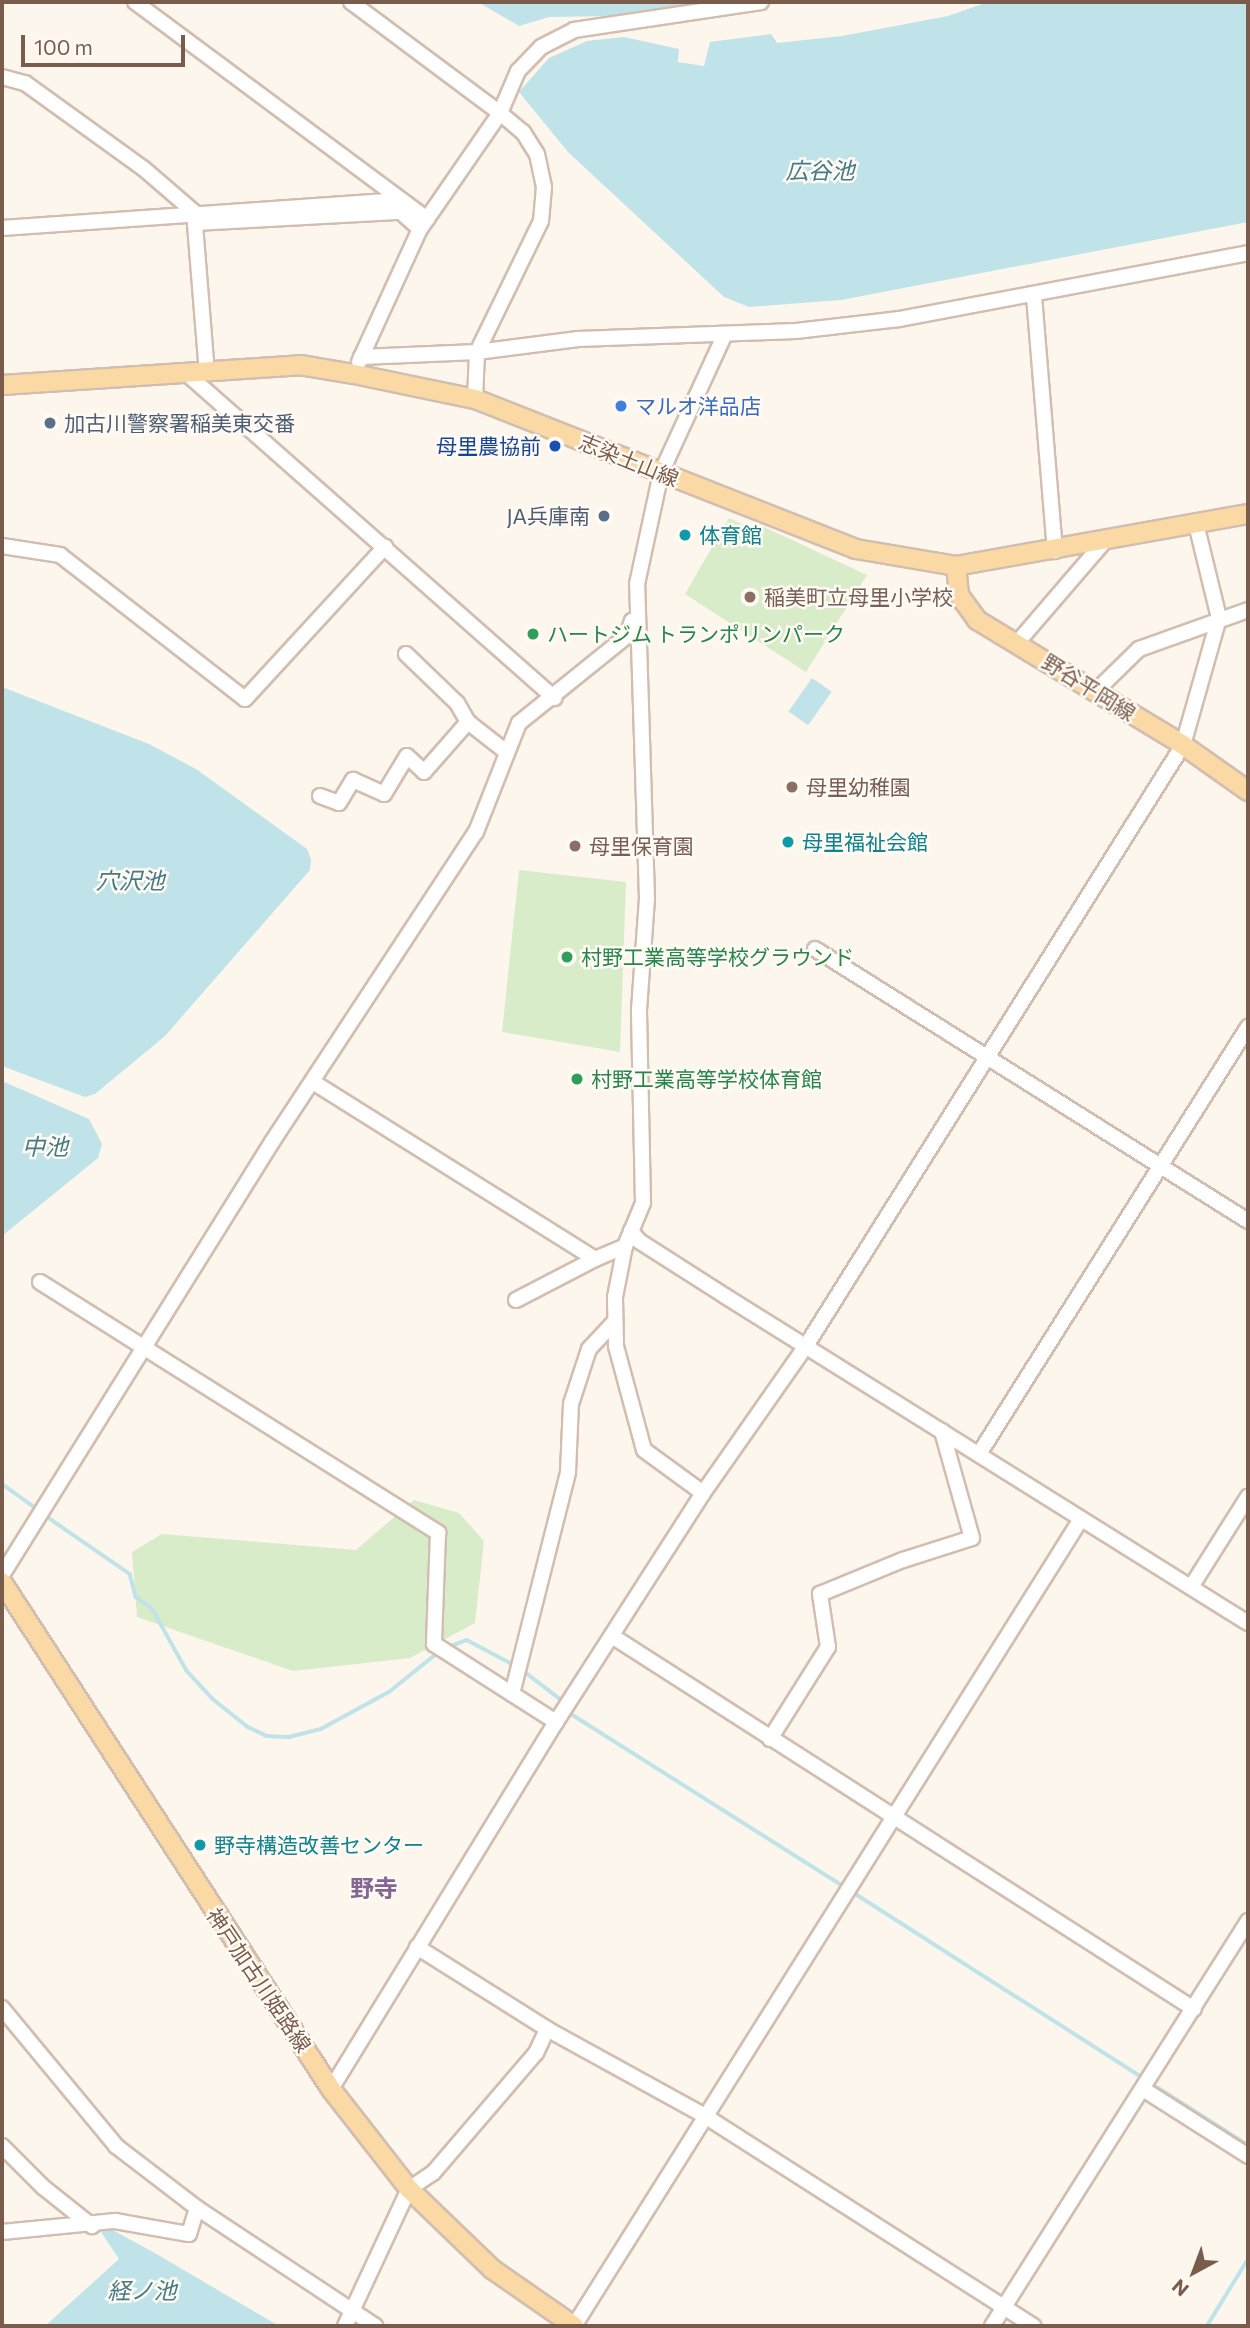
<!DOCTYPE html>
<html>
<head>
<meta charset="utf-8">
<style>
	body { margin:0 }
	#map { position:relative; width:1250px; height:2328px; overflow:hidden; background:#fdf6ec; font-family:Commissioner,"Noto Sans JP",sans-serif }
	div>[style] { position:absolute }
	.green>* { inset:0; background:#d8ecc9 }
	.water>* { inset:0; background:#bfe3e8; transform-origin:0 0 }
	.stream>* { height:3.5px; margin:-1.75px; padding:0 1.75px; transform-origin:1.75px; border-radius:1.75px; background:#bfe3e8 }
	.roads { filter:drop-shadow(2px 0 #d1beb0) drop-shadow(-2px 0 #d1beb0) drop-shadow(0 2px #d1beb0) drop-shadow(0 -2px #d1beb0) }
	.minor>* { height:14px; margin:-7px; padding:0 7px; transform-origin:7px; border-radius:7px; background:#fff }
	.major>* { height:18px; margin:-9px; padding:0 9px; transform-origin:9px; border-radius:9px; background:#fbd9a5 }
	.dots>* { width:19px; height:19px; translate:-50% -50%; box-sizing:border-box; border:4px solid #fffaf3; border-radius:50% }
	span { translate:-50% -50%; white-space:nowrap; text-align:center; line-height:1.15; -webkit-text-stroke:5px #fffaf3; paint-order:stroke }
	.shop-label { font-size:21px; color:#366cbe }
	.left { translate:0 -50%; text-align:left }
	.service-label { font-size:21px; color:#4e5e75 }
	.right { translate:-100% -50%; text-align:right }
	.transit-label { font-size:21px; color:#164399 }
	.street-label { font-size:21px; color:#7a5c4d }
	.culture-label { font-size:21px; color:#0d838f }
	.education-label { font-size:21px; color:#785e54 }
	.leisure-label { font-size:21px; color:#27864d }
	.water-label { font-size:23px; color:#437c86; font-style:italic }
	.quarter-label { font-size:24px; color:#846695; font-weight:700 }
	.frame { position:absolute; inset:0; border:4px solid #7a5c4d; pointer-events:none }
	.north { position:absolute; left:1159px; top:2237px; width:70px; height:70px; -webkit-text-stroke:5px #fffaf3; paint-order:stroke; rotate:221deg; font-size:19px; font-weight:700; line-height:28px; text-align:center; color:#7a5c4d }
	.north::after { content:''; display:block; margin:auto; width:24px; height:32px; background:#7a5c4d; clip-path:polygon(50% 0,100% 100%,50% 72%,0 100%) }
	.scale { position:absolute; left:21px; top:35px; width:164px; height:32px; box-sizing:border-box; border:4px solid #7a5c4d; border-top:0; padding-left:9px; font-size:21px; line-height:24px; white-space:nowrap; color:#7a5c4d; -webkit-text-stroke:5px #fffaf3; paint-order:stroke }
</style>
</head>
<body>
<div id="map">
	<div class="green">
		<i style="clip-path:polygon(729px 518px,759px 532px,762px 526px,867px 575px,806px 672px,685px 594px)"></i>
		<i style="clip-path:polygon(519px 870px,626px 882px,620px 1052px,502px 1032px)"></i>
		<i style="clip-path:polygon(414px 1500px,459px 1513px,484px 1541px,475px 1623px,410px 1658px,293px 1671px,137px 1617px,132px 1552px,162px 1534px,356px 1550px)"></i>
	</div>
	<div class="water">
		<i style="clip-path:polygon(478px 2px,710px 2px,612px 16px,549px 17px,519px 26px)"></i>
		<i style="clip-path:polygon(988px 2px,1248px 2px,1248px 222px,841px 300px,749px 307px,724px 297px,568px 152px,519px 92px,549px 58px,587px 41px,624px 37px,679px 49px,678px 62px,704px 66px,710px 42px,771px 34px,777px 43px,842px 36px,948px 16px)"></i>
		<i style="left:812px;top:678px;width:24px;height:41px;rotate:35deg"></i>
		<i style="clip-path:polygon(2px 687px,149px 744px,196px 769px,307px 849px,311px 859px,310px 870px,165px 1036px,95px 1094px,85px 1097px,2px 1066px)"></i>
		<i style="clip-path:polygon(2px 1081px,89px 1119px,102px 1144px,98px 1158px,2px 1236px)"></i>
		<i style="clip-path:polygon(107px 2227px,153px 2252px,279px 2326px,45px 2326px,119px 2259px,101px 2232px)"></i>
	</div>
	<div class="stream">
		<i style="left:2px;top:1484px;width:43px;rotate:35.5deg"></i>
		<i style="left:43px;top:1514px;width:106px;rotate:34.6deg"></i>
		<i style="left:130px;top:1574px;width:24px;rotate:75deg"></i>
		<i style="left:136px;top:1597px;width:19px;rotate:35deg"></i>
		<i style="left:152px;top:1608px;width:72px;rotate:60.9deg"></i>
		<i style="left:187px;top:1671px;width:38px;rotate:47deg"></i>
		<i style="left:213px;top:1699px;width:45px;rotate:38.7deg"></i>
		<i style="left:248px;top:1727px;width:21px;rotate:25deg"></i>
		<i style="left:267px;top:1736px;width:22px;rotate:3deg"></i>
		<i style="left:289px;top:1737px;width:33px;rotate:-14deg"></i>
		<i style="left:321px;top:1729px;width:77px;rotate:-28.6deg"></i>
		<i style="left:389px;top:1692px;width:65px;rotate:-38.8deg"></i>
		<i style="left:446px;top:1648px;width:22px;rotate:-21deg"></i>
		<i style="left:467px;top:1640px;width:53px;rotate:28deg"></i>
		<i style="left:521px;top:1669px;width:54px;rotate:37.5deg"></i>
		<i style="left:568px;top:1712px;width:328px;rotate:32.3deg"></i>
		<i style="left:851px;top:1891px;width:342px;rotate:32.6deg"></i>
		<i style="left:1157px;top:2087px;width:108px;rotate:32.5deg"></i>
		<i style="left:1207px;top:2326px;width:79px;rotate:-58.5deg"></i>
	</div>
	<div class="roads">
		<div class="minor">
			<i style="left:135px;top:2px;width:364px;rotate:36.6deg"></i>
			<i style="left:351px;top:2px;width:186px;rotate:36.7deg"></i>
			<i style="left:500px;top:113px;width:30px;rotate:40deg"></i>
			<i style="left:523px;top:132px;width:26px;rotate:58deg"></i>
			<i style="left:537px;top:154px;width:34px;rotate:78deg"></i>
			<i style="left:544px;top:187px;width:34px;rotate:95deg"></i>
			<i style="left:541px;top:221px;width:146px;rotate:116deg"></i>
			<i style="left:477px;top:352px;width:47px;rotate:92.4deg"></i>
			<i style="left:2px;top:77px;width:24px;rotate:15deg"></i>
			<i style="left:25px;top:83px;width:145px;rotate:35.8deg"></i>
			<i style="left:143px;top:168px;width:67px;rotate:40.8deg"></i>
			<i style="left:194px;top:212px;width:161px;rotate:85.4deg"></i>
			<i style="left:195px;top:223px;width:206px;rotate:-3.1deg"></i>
			<i style="left:401px;top:212px;width:25px;rotate:42deg"></i>
			<i style="left:2px;top:228px;width:400px;rotate:-4deg"></i>
			<i style="left:1034px;top:296px;width:256px;rotate:85.3deg"></i>
			<i style="left:361px;top:357px;width:116px;rotate:-2.5deg"></i>
			<i style="left:477px;top:352px;width:102px;rotate:-7.3deg"></i>
			<i style="left:578px;top:339px;width:218px;rotate:-2.1deg"></i>
			<i style="left:796px;top:331px;width:104px;rotate:-6.6deg"></i>
			<i style="left:899px;top:319px;width:355px;rotate:-10.7deg"></i>
			<i style="left:359px;top:362px;width:146px;rotate:-65.4deg"></i>
			<i style="left:420px;top:229px;width:141px;rotate:-55.4deg"></i>
			<i style="left:500px;top:113px;width:46px;rotate:-66.8deg"></i>
			<i style="left:518px;top:71px;width:33px;rotate:-46deg"></i>
			<i style="left:541px;top:47px;width:37px;rotate:-27deg"></i>
			<i style="left:574px;top:30px;width:189px;rotate:-8.5deg"></i>
			<i style="left:187px;top:374px;width:490px;rotate:41.4deg"></i>
			<i style="left:2px;top:546px;width:59px;rotate:8.8deg"></i>
			<i style="left:60px;top:555px;width:234px;rotate:37.9deg"></i>
			<i style="left:245px;top:699px;width:207px;rotate:-47.4deg"></i>
			<i style="left:1017px;top:643px;width:132px;rotate:-49.3deg"></i>
			<i style="left:406px;top:654px;width:71px;rotate:43.9deg"></i>
			<i style="left:457px;top:703px;width:22px;rotate:60deg"></i>
			<i style="left:468px;top:722px;width:47px;rotate:38.1deg"></i>
			<i style="left:1096px;top:691px;width:60px;rotate:-44.3deg"></i>
			<i style="left:1139px;top:649px;width:116px;rotate:-19.7deg"></i>
			<i style="left:320px;top:796px;width:20px;rotate:20deg"></i>
			<i style="left:339px;top:803px;width:27px;rotate:-59deg"></i>
			<i style="left:353px;top:780px;width:34px;rotate:24deg"></i>
			<i style="left:384px;top:794px;width:44px;rotate:-58.8deg"></i>
			<i style="left:407px;top:756px;width:23px;rotate:43deg"></i>
			<i style="left:424px;top:772px;width:67px;rotate:-48.7deg"></i>
			<i style="left:815px;top:949px;width:511px;rotate:32.14deg"></i>
			<i style="left:313px;top:1082px;width:333px;rotate:32.1deg"></i>
			<i style="left:595px;top:1259px;width:33px;rotate:-23deg"></i>
			<i style="left:631px;top:1231px;width:13px;rotate:51deg"></i>
			<i style="left:639px;top:1241px;width:102px;rotate:32.6deg"></i>
			<i style="left:725px;top:1296px;width:617px;rotate:32.02deg"></i>
			<i style="left:40px;top:1282px;width:471px;rotate:32.2deg"></i>
			<i style="left:438px;top:1533px;width:111px;rotate:92.1deg"></i>
			<i style="left:434px;top:1644px;width:145px;rotate:32.6deg"></i>
			<i style="left:516px;top:1300px;width:89px;rotate:-27.4deg"></i>
			<i style="left:979px;top:1454px;width:505px;rotate:-57.79deg"></i>
			<i style="left:703px;top:1493px;width:73px;rotate:-143.9deg"></i>
			<i style="left:644px;top:1450px;width:108px;rotate:-105.1deg"></i>
			<i style="left:616px;top:1346px;width:49px;rotate:-91.2deg"></i>
			<i style="left:615px;top:1297px;width:52px;rotate:-78.9deg"></i>
			<i style="left:625px;top:1246px;width:47px;rotate:-67.3deg"></i>
			<i style="left:643px;top:1203px;width:193px;rotate:-91.2deg"></i>
			<i style="left:639px;top:1010px;width:112px;rotate:-85.9deg"></i>
			<i style="left:647px;top:898px;width:314px;rotate:-91.8deg"></i>
			<i style="left:637px;top:584px;width:114px;rotate:-77.8deg"></i>
			<i style="left:661px;top:473px;width:153px;rotate:-65.3deg"></i>
			<i style="left:2px;top:1575px;width:510px;rotate:-58.05deg"></i>
			<i style="left:272px;top:1142px;width:371px;rotate:-56.7deg"></i>
			<i style="left:476px;top:832px;width:117px;rotate:-68.5deg"></i>
			<i style="left:519px;top:723px;width:139px;rotate:-38.9deg"></i>
			<i style="left:627px;top:636px;width:16px;rotate:-72deg"></i>
			<i style="left:1191px;top:1587px;width:107px;rotate:-57.7deg"></i>
			<i style="left:612px;top:1636px;width:691px;rotate:32.66deg"></i>
			<i style="left:512px;top:1694px;width:229px;rotate:-75.8deg"></i>
			<i style="left:568px;top:1472px;width:68px;rotate:-87.5deg"></i>
			<i style="left:571px;top:1404px;width:58px;rotate:-71.9deg"></i>
			<i style="left:589px;top:1349px;width:38px;rotate:-47deg"></i>
			<i style="left:770px;top:1739px;width:109px;rotate:-57.8deg"></i>
			<i style="left:828px;top:1647px;width:54px;rotate:-98.6deg"></i>
			<i style="left:820px;top:1594px;width:90px;rotate:-22.3deg"></i>
			<i style="left:903px;top:1560px;width:72px;rotate:-17.7deg"></i>
			<i style="left:972px;top:1538px;width:111px;rotate:-105.7deg"></i>
			<i style="left:417px;top:1947px;width:154px;rotate:32.2deg"></i>
			<i style="left:547px;top:2029px;width:180px;rotate:28.8deg"></i>
			<i style="left:705px;top:2116px;width:390px;rotate:32.6deg"></i>
			<i style="left:2px;top:2008px;width:179px;rotate:50.4deg"></i>
			<i style="left:116px;top:2146px;width:102px;rotate:37.4deg"></i>
			<i style="left:197px;top:2208px;width:214px;rotate:33.5deg"></i>
			<i style="left:331px;top:2089px;width:430px;rotate:-58.5deg"></i>
			<i style="left:556px;top:1722px;width:272px;rotate:-57.3deg"></i>
			<i style="left:703px;top:1493px;width:179px;rotate:-55deg"></i>
			<i style="left:806px;top:1346px;width:709px;rotate:-57.9deg"></i>
			<i style="left:1183px;top:745px;width:132px;rotate:-74.2deg"></i>
			<i style="left:1219px;top:618px;width:97px;rotate:-103.7deg"></i>
			<i style="left:1143px;top:2089px;width:125px;rotate:32.5deg"></i>
			<i style="left:2px;top:2146px;width:58px;rotate:45deg"></i>
			<i style="left:43px;top:2187px;width:63px;rotate:38.5deg"></i>
			<i style="left:2px;top:2232px;width:114px;rotate:-5.6deg"></i>
			<i style="left:115px;top:2221px;width:75px;rotate:10deg"></i>
			<i style="left:189px;top:2234px;width:27px;rotate:-73deg"></i>
			<i style="left:345px;top:2326px;width:151px;rotate:-65deg"></i>
			<i style="left:409px;top:2189px;width:29px;rotate:-34deg"></i>
			<i style="left:433px;top:2173px;width:158px;rotate:-49.4deg"></i>
			<i style="left:536px;top:2053px;width:26px;rotate:-65deg"></i>
			<i style="left:574px;top:2326px;width:953px;rotate:-57.86deg"></i>
			<i style="left:992px;top:2326px;width:479px;rotate:-57.7deg"></i>
		</div>
		<div class="major">
			<i style="left:2px;top:385px;width:299px;rotate:-3.8deg"></i>
			<i style="left:300px;top:365px;width:55px;rotate:9.5deg"></i>
			<i style="left:354px;top:374px;width:124px;rotate:11.7deg"></i>
			<i style="left:475px;top:399px;width:409px;rotate:21.5deg"></i>
			<i style="left:856px;top:549px;width:101px;rotate:9.6deg"></i>
			<i style="left:956px;top:566px;width:297px;rotate:-10.1deg"></i>
			<i style="left:956px;top:566px;width:29px;rotate:84deg"></i>
			<i style="left:959px;top:595px;width:31px;rotate:54deg"></i>
			<i style="left:977px;top:620px;width:241px;rotate:31.2deg"></i>
			<i style="left:1183px;top:745px;width:80px;rotate:35.3deg"></i>
			<i style="left:2px;top:1582px;width:604px;rotate:57.02deg"></i>
			<i style="left:331px;top:2089px;width:127px;rotate:52deg"></i>
			<i style="left:409px;top:2189px;width:115px;rotate:43.9deg"></i>
			<i style="left:492px;top:2269px;width:100px;rotate:34.8deg"></i>
		</div>
	</div>
	<div class="dots">
		<i style="left:621px;top:406px;background:#3f7fe0"></i>
		<i style="left:50px;top:423px;background:#5c6f8a"></i>
		<i style="left:555px;top:446px;background:#1a4fb4"></i>
		<i style="left:604px;top:516px;background:#5c6f8a"></i>
		<i style="left:685px;top:535px;background:#0f9aa8"></i>
		<i style="left:750px;top:597px;background:#8d6e63"></i>
		<i style="left:533px;top:634px;background:#2e9e5b"></i>
		<i style="left:792px;top:787px;background:#8d6e63"></i>
		<i style="left:788px;top:842px;background:#0f9aa8"></i>
		<i style="left:575px;top:846px;background:#8d6e63"></i>
		<i style="left:567px;top:957px;background:#2e9e5b"></i>
		<i style="left:577px;top:1079px;background:#2e9e5b"></i>
		<i style="left:200px;top:1845px;background:#0f9aa8"></i>
	</div>
	<div class="shop-label">
		<span class="left" style="left:635px;top:406px">マルオ洋品店</span>
	</div>
	<div class="service-label">
		<span class="left" style="left:64px;top:423px">加古川警察署稲美東交番</span>
		<span class="right" style="left:590px;top:516px">JA兵庫南</span>
	</div>
	<div class="transit-label">
		<span class="right" style="left:541px;top:446px">母里農協前</span>
	</div>
	<div class="street-label">
		<span style="left:629px;top:460px;rotate:22deg">志染土山線</span>
		<span style="left:1089px;top:687px;rotate:32deg">野谷平岡線</span>
		<span style="left:259px;top:1980px;rotate:56deg">神戸加古川姫路線</span>
	</div>
	<div class="culture-label">
		<span class="left" style="left:699px;top:535px">体育館</span>
		<span class="left" style="left:802px;top:842px">母里福祉会館</span>
		<span class="left" style="left:214px;top:1845px">野寺構造改善センター</span>
	</div>
	<div class="education-label">
		<span class="left" style="left:764px;top:597px">稲美町立母里小学校</span>
		<span class="left" style="left:806px;top:787px">母里幼稚園</span>
		<span class="left" style="left:589px;top:846px">母里保育園</span>
	</div>
	<div class="leisure-label">
		<span class="left" style="left:547px;top:634px">ハートジム トランポリンパーク</span>
		<span class="left" style="left:581px;top:957px">村野工業高等学校グラウンド</span>
		<span class="left" style="left:591px;top:1079px">村野工業高等学校体育館</span>
	</div>
	<div class="water-label">
		<span style="left:820px;top:170px">広谷池</span>
		<span style="left:130px;top:880px">穴沢池</span>
		<span style="left:45px;top:1146px">中池</span>
		<span style="left:142px;top:2290px">経ノ池</span>
	</div>
	<div class="quarter-label">
		<span style="left:374px;top:1888px">野寺</span>
	</div>
	<div class="frame"></div>
	<div class="north">N</div>
	<div class="scale">100 m</div>
</div>
</body>
</html>
